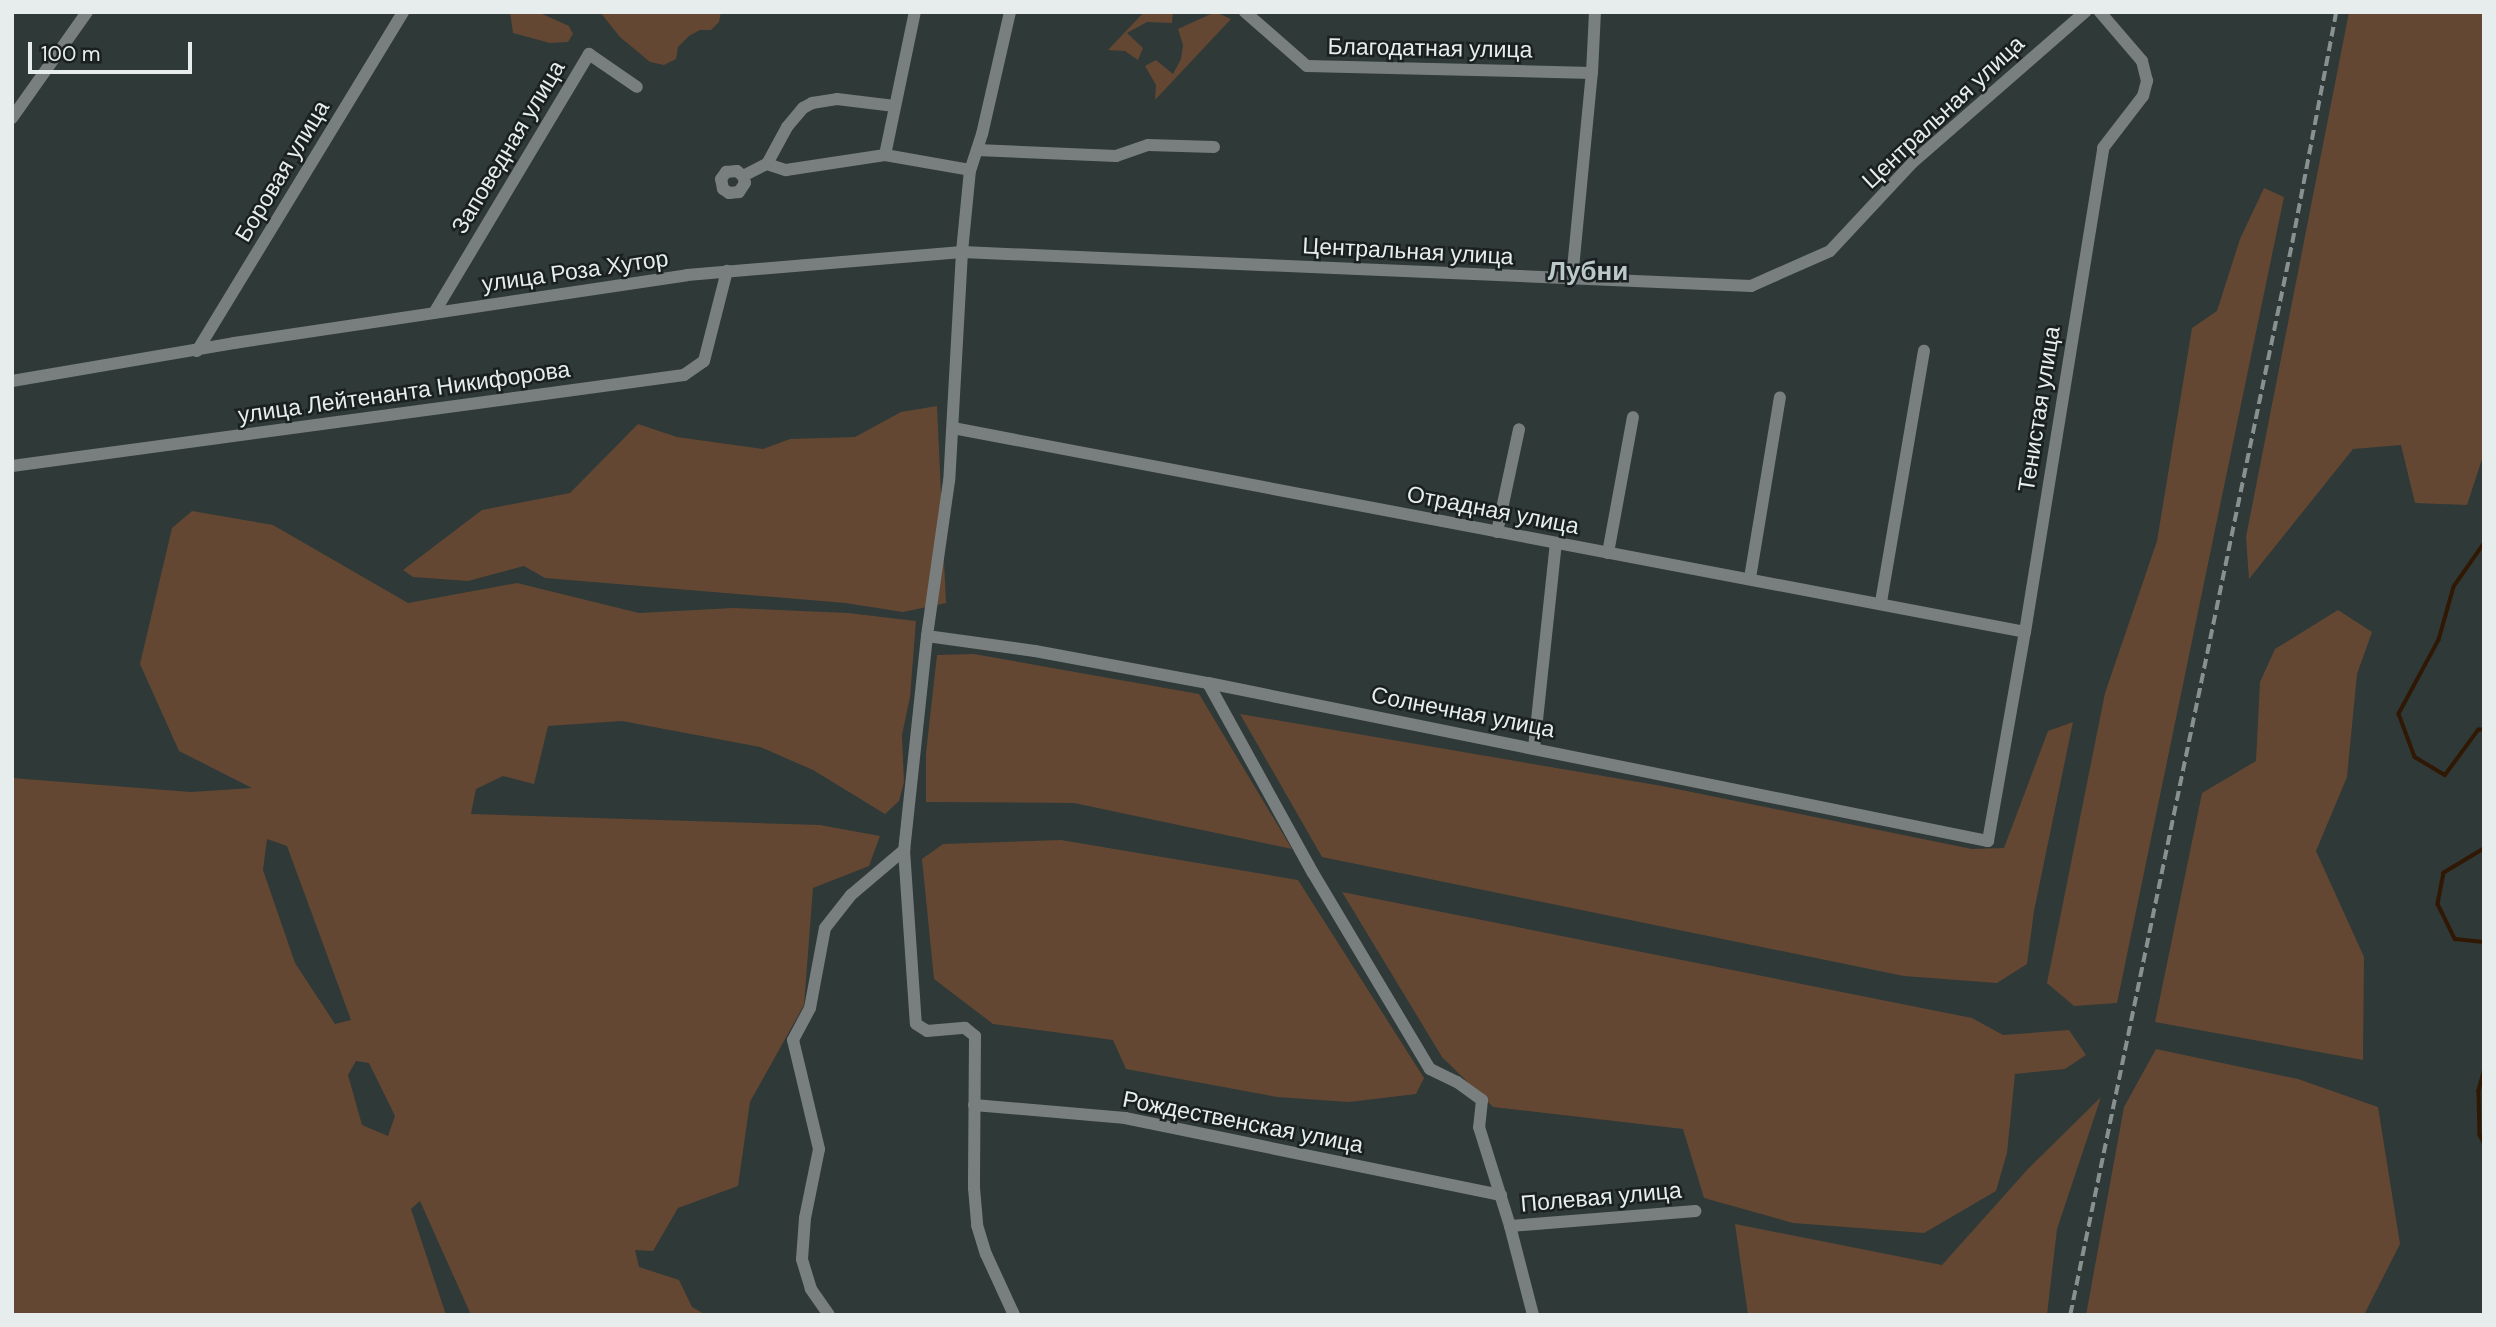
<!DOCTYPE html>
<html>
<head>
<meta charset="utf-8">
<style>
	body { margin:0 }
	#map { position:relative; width:2496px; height:1327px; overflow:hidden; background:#2e3938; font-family:"DM Sans",sans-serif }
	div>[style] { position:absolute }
	.green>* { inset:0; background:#634732 }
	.stream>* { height:3.5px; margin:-1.75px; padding:0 1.75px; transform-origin:1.75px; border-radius:1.75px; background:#311804 }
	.street>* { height:12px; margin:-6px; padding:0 6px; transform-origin:6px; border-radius:6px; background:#797f7e }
	.rail>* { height:3.5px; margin-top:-1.75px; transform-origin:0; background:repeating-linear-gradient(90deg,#889190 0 10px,transparent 0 15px) }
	span { translate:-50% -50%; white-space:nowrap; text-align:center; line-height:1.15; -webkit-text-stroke:5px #1a1f1f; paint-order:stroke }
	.street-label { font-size:23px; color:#e6edec }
	.quarter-label { font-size:26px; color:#bbc9c8; font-weight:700 }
	.frame { position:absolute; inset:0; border:14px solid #e6edec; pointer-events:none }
	.scale { position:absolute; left:28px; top:42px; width:164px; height:32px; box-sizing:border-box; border:4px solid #e6edec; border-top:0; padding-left:9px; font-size:21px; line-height:24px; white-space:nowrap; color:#e6edec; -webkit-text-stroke:5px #1a1f1f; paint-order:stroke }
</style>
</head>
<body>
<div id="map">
	<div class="green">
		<i style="clip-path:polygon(510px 12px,538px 12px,569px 26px,573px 34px,568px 42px,550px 43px,513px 33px)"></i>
		<i style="clip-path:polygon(600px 12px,721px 12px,719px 22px,711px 30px,700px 30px,689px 36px,678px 47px,676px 59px,664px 65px,650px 62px,620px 37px)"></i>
		<i style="clip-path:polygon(1144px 12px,1173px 12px,1172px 23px,1147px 22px,1127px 33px,1143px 48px,1138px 60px,1125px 51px,1108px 50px)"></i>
		<i style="clip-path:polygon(1215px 12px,1231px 19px,1155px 100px,1156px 85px,1145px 66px,1156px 60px,1173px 74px,1181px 59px,1183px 45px,1178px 29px)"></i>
		<i style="clip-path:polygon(2349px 12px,2484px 12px,2484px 453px,2467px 505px,2415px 503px,2401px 445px,2353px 449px,2249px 579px,2246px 537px)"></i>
		<i style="clip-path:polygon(2264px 188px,2284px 197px,2117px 1003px,2074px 1006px,2047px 983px,2105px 693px,2157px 541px,2192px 328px,2217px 311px,2240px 239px)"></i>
		<i style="clip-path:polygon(937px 406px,946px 603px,903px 612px,845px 603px,545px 578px,524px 566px,468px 581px,413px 577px,403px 570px,482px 510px,570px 493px,638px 424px,677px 437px,763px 449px,790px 439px,855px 437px,901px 412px)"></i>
		<i style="clip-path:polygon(evenodd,192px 511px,273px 525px,408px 603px,517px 583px,639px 613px,733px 608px,848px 613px,916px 621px,910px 697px,902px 735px,904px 782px,899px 801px,885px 814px,813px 770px,760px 747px,622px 721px,548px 726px,534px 784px,503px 776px,476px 789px,471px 814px,820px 825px,880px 836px,869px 866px,813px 888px,804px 1005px,750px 1102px,738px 1186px,678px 1208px,653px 1251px,635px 1250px,639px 1267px,679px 1280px,692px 1307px,706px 1315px,471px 1315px,420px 1201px,411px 1209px,446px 1315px,12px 1315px,12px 778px,191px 792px,252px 788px,179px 751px,140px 664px,172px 528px,192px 511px,267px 839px,287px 846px,351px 1020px,335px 1024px,295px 963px,263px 870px,267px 839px,192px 511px,356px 1061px,369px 1063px,395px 1116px,388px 1136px,362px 1125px,348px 1075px,356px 1061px)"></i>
		<i style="clip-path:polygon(2338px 610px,2372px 632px,2357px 674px,2347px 777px,2316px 851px,2364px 957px,2363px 1060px,2155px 1022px,2202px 793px,2256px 761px,2260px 682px,2275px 649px)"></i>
		<i style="clip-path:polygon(974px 654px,1199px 694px,1292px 849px,1074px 803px,926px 802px,926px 753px,937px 655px)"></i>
		<i style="clip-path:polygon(1240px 714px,1662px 786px,1972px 849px,2004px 848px,2048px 731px,2073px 722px,2034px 911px,2027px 964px,1997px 983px,1904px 976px,1322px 857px)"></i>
		<i style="clip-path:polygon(1061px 840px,1298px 880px,1424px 1078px,1416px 1094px,1349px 1102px,1277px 1097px,1126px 1069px,1113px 1040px,993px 1024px,934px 979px,922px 859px,943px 844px)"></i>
		<i style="clip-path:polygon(1342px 892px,1972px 1018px,2003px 1035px,2069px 1030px,2086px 1055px,2065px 1069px,2015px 1074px,2007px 1153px,1996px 1191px,1924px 1233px,1793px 1223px,1704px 1198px,1683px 1129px,1493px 1107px,1442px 1057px)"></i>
		<i style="clip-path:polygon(2156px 1049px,2298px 1079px,2378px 1107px,2400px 1244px,2364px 1315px,2086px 1315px,2124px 1107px)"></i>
		<i style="clip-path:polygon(2101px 1097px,2057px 1229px,2047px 1315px,1748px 1315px,1735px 1224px,1942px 1265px,2027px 1170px)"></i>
	</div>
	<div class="stream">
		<i style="left:2484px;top:544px;width:52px;rotate:124.9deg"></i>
		<i style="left:2454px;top:587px;width:55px;rotate:105.8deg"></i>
		<i style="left:2439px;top:640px;width:84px;rotate:118.4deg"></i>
		<i style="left:2399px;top:714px;width:46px;rotate:69.6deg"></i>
		<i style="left:2415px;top:757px;width:35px;rotate:31deg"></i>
		<i style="left:2445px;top:775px;width:56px;rotate:-53.7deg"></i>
		<i style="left:2478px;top:730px;width:6px;rotate:-9deg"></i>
		<i style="left:2484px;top:849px;width:47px;rotate:149deg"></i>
		<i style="left:2444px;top:873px;width:32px;rotate:101deg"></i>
		<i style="left:2438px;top:904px;width:39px;rotate:64deg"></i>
		<i style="left:2455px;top:939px;width:29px;rotate:6deg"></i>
		<i style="left:2484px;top:1072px;width:20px;rotate:105deg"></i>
		<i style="left:2479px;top:1091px;width:44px;rotate:88.7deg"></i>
		<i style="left:2480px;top:1135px;width:9px;rotate:63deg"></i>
	</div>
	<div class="street">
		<i style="left:1010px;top:12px;width:125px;rotate:102.9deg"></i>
		<i style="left:982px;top:134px;width:38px;rotate:108deg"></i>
		<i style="left:970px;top:170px;width:82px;rotate:95.6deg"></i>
		<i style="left:962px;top:252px;width:229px;rotate:93.2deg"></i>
		<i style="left:949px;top:481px;width:157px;rotate:98.1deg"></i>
		<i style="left:927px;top:636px;width:215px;rotate:96.1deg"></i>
		<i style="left:904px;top:850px;width:174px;rotate:86.1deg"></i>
		<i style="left:916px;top:1024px;width:13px;rotate:32deg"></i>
		<i style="left:927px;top:1031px;width:38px;rotate:-5deg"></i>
		<i style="left:965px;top:1028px;width:13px;rotate:39deg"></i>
		<i style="left:975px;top:1036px;width:152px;rotate:90.4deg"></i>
		<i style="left:974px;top:1188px;width:37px;rotate:85deg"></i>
		<i style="left:977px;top:1225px;width:30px;rotate:73deg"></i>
		<i style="left:986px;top:1254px;width:67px;rotate:65.3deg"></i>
		<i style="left:1245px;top:12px;width:82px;rotate:41.1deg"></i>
		<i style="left:1307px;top:66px;width:285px;rotate:1.4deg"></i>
		<i style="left:12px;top:118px;width:130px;rotate:-54.7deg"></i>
		<i style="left:977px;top:150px;width:139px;rotate:2.5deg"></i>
		<i style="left:1116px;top:156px;width:34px;rotate:-19deg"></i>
		<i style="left:1148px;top:145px;width:66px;rotate:1.7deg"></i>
		<i style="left:885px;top:155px;width:146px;rotate:-78.2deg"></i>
		<i style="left:767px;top:164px;width:42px;rotate:-61.6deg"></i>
		<i style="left:787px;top:127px;width:25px;rotate:-50deg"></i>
		<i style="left:803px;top:108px;width:10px;rotate:-29deg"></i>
		<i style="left:812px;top:103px;width:25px;rotate:-9deg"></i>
		<i style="left:837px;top:99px;width:58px;rotate:6.9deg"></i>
		<i style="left:743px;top:176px;width:7px;rotate:74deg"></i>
		<i style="left:745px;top:183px;width:11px;rotate:124deg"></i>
		<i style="left:739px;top:192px;width:10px;rotate:174deg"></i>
		<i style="left:729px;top:193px;width:7px;rotate:-146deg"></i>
		<i style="left:723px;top:189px;width:10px;rotate:-101deg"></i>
		<i style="left:721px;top:179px;width:9px;rotate:-54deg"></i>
		<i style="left:726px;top:172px;width:11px;rotate:-5deg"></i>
		<i style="left:737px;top:171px;width:8px;rotate:40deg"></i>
		<i style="left:743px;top:176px;width:27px;rotate:-27deg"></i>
		<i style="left:767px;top:164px;width:20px;rotate:18deg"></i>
		<i style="left:786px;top:170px;width:100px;rotate:-8.6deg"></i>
		<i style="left:885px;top:155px;width:86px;rotate:10deg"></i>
		<i style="left:1572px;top:279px;width:207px;rotate:-84.5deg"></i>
		<i style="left:1592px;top:73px;width:61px;rotate:-87.2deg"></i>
		<i style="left:434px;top:313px;width:302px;rotate:-59.1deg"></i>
		<i style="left:589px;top:54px;width:58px;rotate:34.5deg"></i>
		<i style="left:197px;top:351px;width:397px;rotate:-58.7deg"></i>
		<i style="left:12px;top:381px;width:225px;rotate:-9.7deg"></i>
		<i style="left:234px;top:343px;width:458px;rotate:-8.5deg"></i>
		<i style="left:687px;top:275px;width:276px;rotate:-4.8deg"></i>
		<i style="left:962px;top:252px;width:790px;rotate:2.47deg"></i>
		<i style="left:1751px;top:286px;width:86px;rotate:-23.9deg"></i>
		<i style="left:1830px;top:251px;width:120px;rotate:-47deg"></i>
		<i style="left:1912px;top:163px;width:230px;rotate:-41.1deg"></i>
		<i style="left:953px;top:428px;width:1091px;rotate:10.77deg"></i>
		<i style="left:12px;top:466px;width:678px;rotate:-7.71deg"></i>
		<i style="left:684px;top:375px;width:24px;rotate:-35deg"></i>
		<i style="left:704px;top:361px;width:93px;rotate:-75.7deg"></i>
		<i style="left:1497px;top:532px;width:105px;rotate:-77.9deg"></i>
		<i style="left:1608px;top:553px;width:138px;rotate:-79.6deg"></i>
		<i style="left:1750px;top:578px;width:183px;rotate:-80.6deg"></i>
		<i style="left:1881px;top:602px;width:255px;rotate:-80.3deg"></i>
		<i style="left:927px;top:636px;width:109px;rotate:7.9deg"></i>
		<i style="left:1035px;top:651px;width:176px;rotate:10.5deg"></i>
		<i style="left:1208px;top:683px;width:796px;rotate:11.45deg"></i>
		<i style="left:1988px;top:841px;width:212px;rotate:-80deg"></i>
		<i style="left:2025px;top:632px;width:490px;rotate:-80.8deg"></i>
		<i style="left:2103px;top:148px;width:66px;rotate:-52.4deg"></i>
		<i style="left:2143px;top:96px;width:16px;rotate:-75deg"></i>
		<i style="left:2147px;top:81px;width:21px;rotate:-104deg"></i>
		<i style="left:2142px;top:61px;width:65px;rotate:-130.6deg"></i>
		<i style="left:1208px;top:683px;width:217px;rotate:61.1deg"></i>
		<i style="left:1313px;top:873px;width:228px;rotate:59.2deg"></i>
		<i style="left:1430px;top:1069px;width:30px;rotate:26deg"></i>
		<i style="left:1457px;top:1082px;width:31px;rotate:36deg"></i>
		<i style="left:1482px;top:1100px;width:27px;rotate:96deg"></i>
		<i style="left:1479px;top:1127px;width:104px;rotate:72.6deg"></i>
		<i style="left:1510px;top:1226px;width:92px;rotate:75.5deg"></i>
		<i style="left:1534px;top:748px;width:206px;rotate:-83.9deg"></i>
		<i style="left:974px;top:1105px;width:152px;rotate:4.9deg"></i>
		<i style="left:1125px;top:1118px;width:384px;rotate:11.6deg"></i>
		<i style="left:1510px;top:1226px;width:186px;rotate:-4.6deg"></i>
		<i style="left:829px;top:1315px;width:32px;rotate:-125deg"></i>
		<i style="left:811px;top:1289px;width:31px;rotate:-107deg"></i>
		<i style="left:802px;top:1259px;width:41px;rotate:-85.8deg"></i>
		<i style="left:805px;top:1218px;width:70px;rotate:-78.5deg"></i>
		<i style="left:819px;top:1149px;width:112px;rotate:-103.4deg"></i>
		<i style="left:793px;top:1040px;width:36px;rotate:-62deg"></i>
		<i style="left:810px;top:1008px;width:81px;rotate:-79.4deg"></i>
		<i style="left:825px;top:928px;width:42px;rotate:-51.8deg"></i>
		<i style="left:851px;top:895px;width:70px;rotate:-40.3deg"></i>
	</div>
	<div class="rail">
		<i style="left:2070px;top:1315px;width:1095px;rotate:-78.3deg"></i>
		<i style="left:2292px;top:243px;width:235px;rotate:-79.2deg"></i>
	</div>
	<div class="street-label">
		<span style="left:1430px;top:48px;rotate:1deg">Благодатная улица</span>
		<span style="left:1943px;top:112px;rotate:-43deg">Центральная улица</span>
		<span style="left:508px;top:147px;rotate:-59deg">Заповедная улица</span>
		<span style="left:282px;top:171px;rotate:-59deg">Боровая улица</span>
		<span style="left:1408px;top:251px;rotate:3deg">Центральная улица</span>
		<span style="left:575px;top:271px;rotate:-8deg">улица Роза Хутор</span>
		<span style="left:404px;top:392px;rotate:-8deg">улица Лейтенанта Никифорова</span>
		<span style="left:2039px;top:409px;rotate:-81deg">Тенистая улица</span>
		<span style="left:1493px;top:510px;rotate:11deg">Отрадная улица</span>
		<span style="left:1463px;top:712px;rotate:11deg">Солнечная улица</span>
		<span style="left:1243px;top:1122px;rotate:11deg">Рождественская улица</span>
		<span style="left:1601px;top:1197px;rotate:-5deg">Полевая улица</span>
	</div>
	<div class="quarter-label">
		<span style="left:1588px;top:272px">Лубни</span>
	</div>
	<div class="frame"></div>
	<div class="scale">100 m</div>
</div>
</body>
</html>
